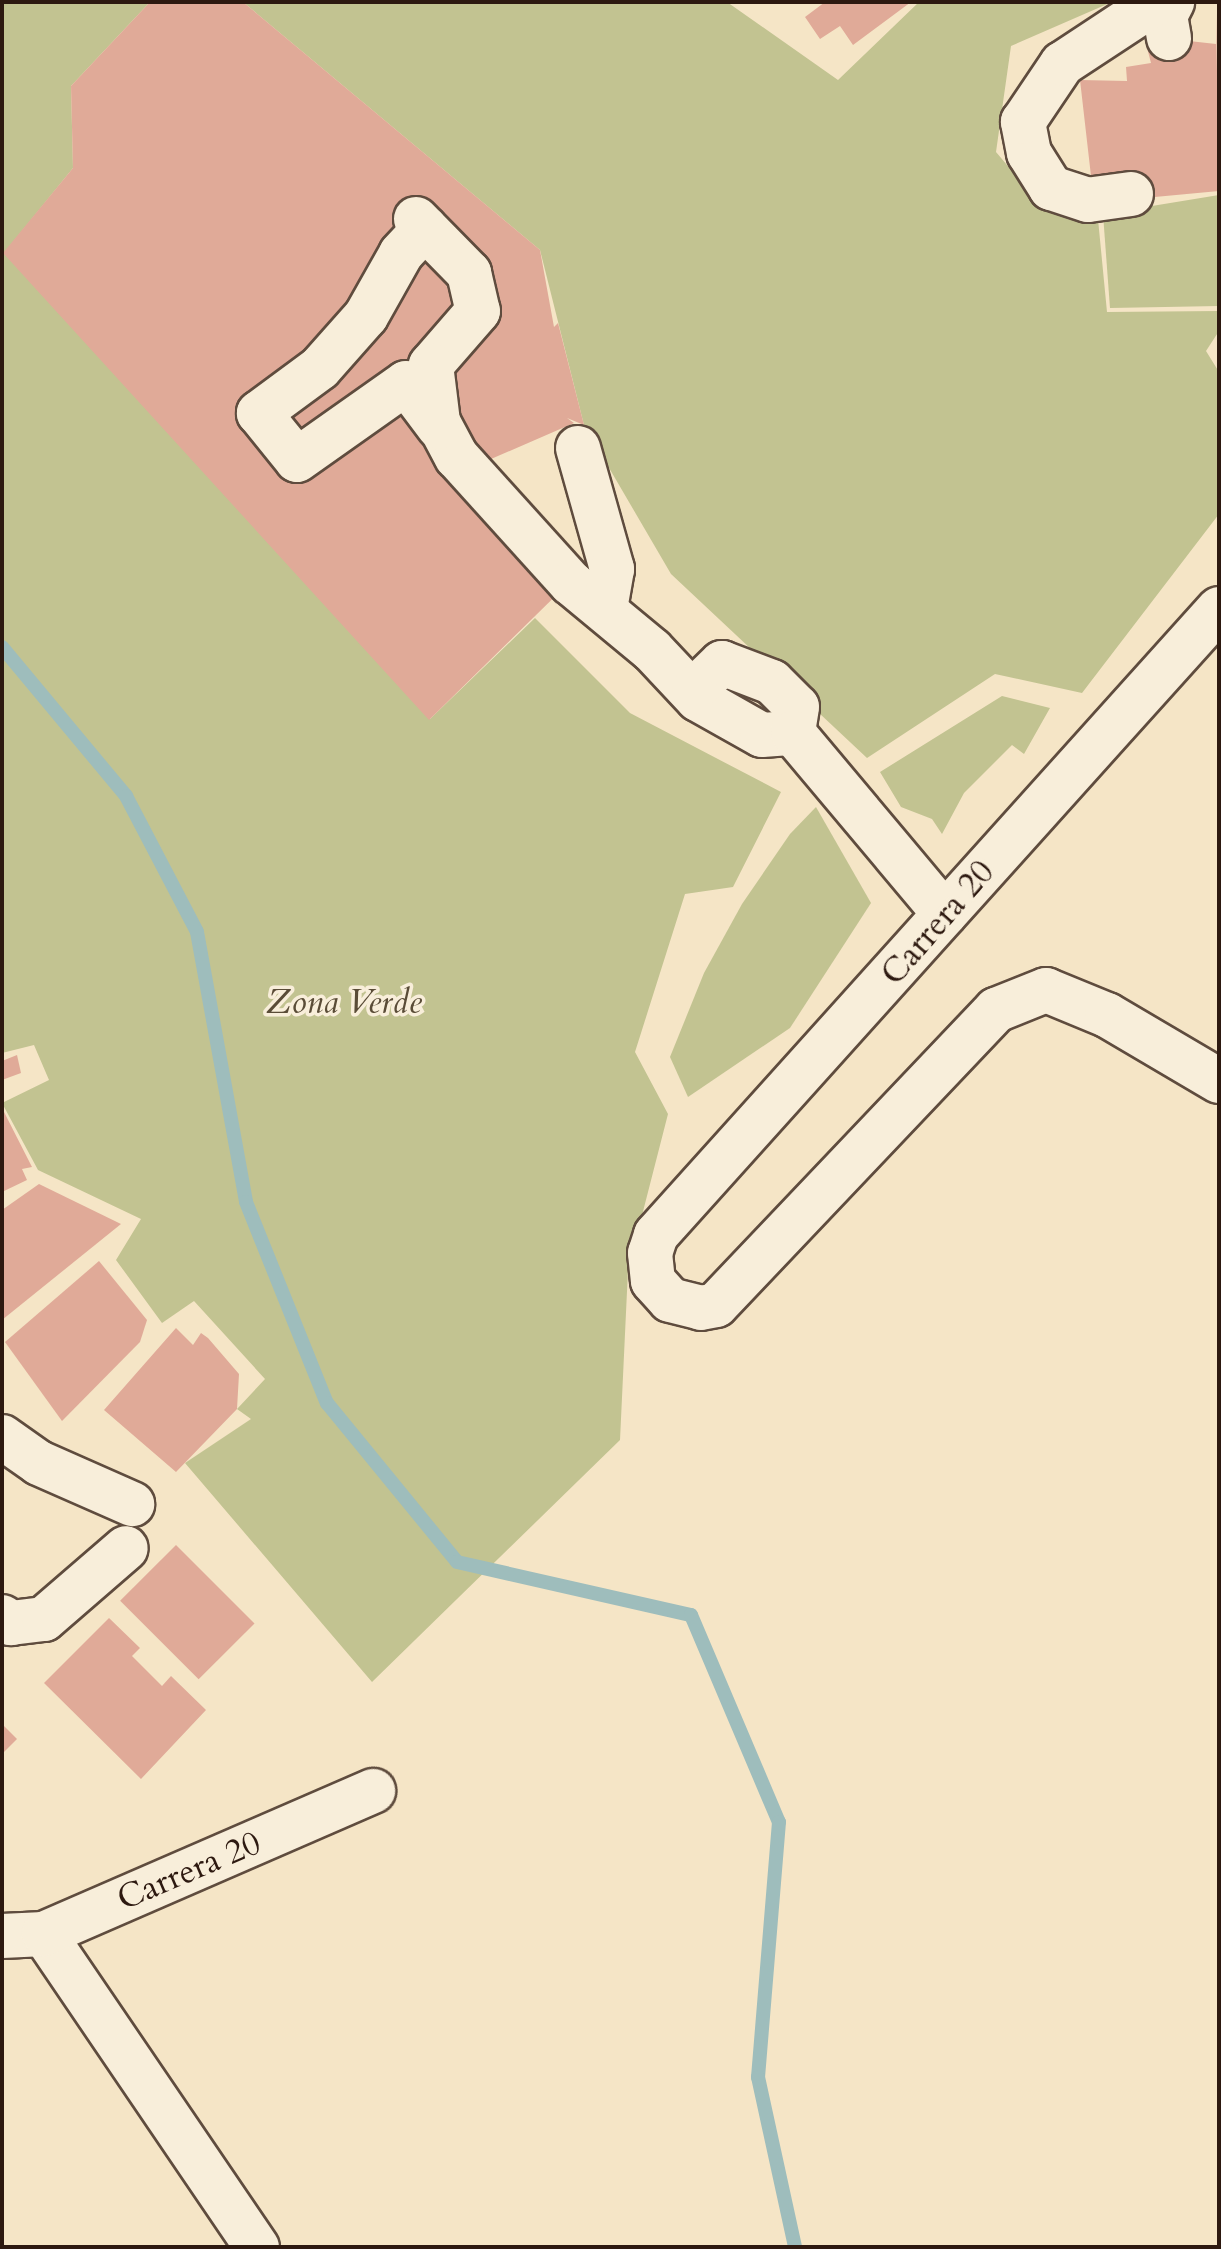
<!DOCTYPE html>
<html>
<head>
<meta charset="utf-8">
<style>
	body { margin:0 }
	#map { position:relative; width:1221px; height:2249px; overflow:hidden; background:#f5e5c6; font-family:Cardo,serif }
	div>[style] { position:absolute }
	.green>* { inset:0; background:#c2c391 }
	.stream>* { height:14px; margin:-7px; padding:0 7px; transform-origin:7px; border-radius:7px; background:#9ebdbc }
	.building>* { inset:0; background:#e0aa98; transform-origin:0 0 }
	.roads { filter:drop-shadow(2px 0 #5f4c3e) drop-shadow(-2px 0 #5f4c3e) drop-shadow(0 2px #5f4c3e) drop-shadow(0 -2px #5f4c3e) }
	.minor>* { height:44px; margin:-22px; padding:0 22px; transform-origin:22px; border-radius:22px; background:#f8eeda }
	span { translate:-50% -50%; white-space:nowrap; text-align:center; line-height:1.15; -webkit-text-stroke:7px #f8eeda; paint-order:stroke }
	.street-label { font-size:34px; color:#2d1910 }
	.park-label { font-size:34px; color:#5a4c37; font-style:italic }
	.frame { position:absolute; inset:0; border:4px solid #2d1910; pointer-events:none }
</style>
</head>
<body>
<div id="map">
	<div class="green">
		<i style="clip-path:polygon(2px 2px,150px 2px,71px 86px,73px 168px,4px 253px,430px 719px,535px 618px,630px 713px,781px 792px,733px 887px,685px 894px,635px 1052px,668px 1114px,628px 1270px,620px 1440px,372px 1682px,185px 1463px,251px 1419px,237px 1409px,265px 1379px,194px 1301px,162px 1323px,116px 1260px,141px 1219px,38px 1170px,2px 1103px,49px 1080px,34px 1045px,2px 1053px)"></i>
		<i style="clip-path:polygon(243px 2px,727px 2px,838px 80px,919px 2px,1112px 2px,1011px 46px,996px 152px,1041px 205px,1098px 219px,1107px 312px,1219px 311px,1219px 331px,1206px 351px,1219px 372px,1219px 514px,1082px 693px,995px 674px,867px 758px,671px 574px,584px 425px,540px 250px)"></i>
		<i style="clip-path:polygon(1219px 195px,1219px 306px,1110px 308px,1103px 214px)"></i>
		<i style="clip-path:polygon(1002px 696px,1050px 708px,1024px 754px,1012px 745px,964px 793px,942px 834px,932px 819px,901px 807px,880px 772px)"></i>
		<i style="clip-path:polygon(816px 807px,871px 903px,790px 1028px,688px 1097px,670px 1057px,704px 973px,742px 904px,790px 834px)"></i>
	</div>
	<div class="stream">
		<i style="left:2px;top:647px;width:194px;rotate:50.2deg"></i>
		<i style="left:126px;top:796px;width:153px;rotate:62.4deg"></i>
		<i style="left:197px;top:932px;width:274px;rotate:79.7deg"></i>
		<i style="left:246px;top:1202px;width:217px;rotate:68.1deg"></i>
		<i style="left:327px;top:1403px;width:205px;rotate:50.7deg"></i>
		<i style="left:457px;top:1562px;width:240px;rotate:12.8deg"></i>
		<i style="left:691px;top:1615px;width:225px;rotate:67deg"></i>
		<i style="left:779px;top:1822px;width:256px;rotate:94.7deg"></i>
		<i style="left:758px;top:2077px;width:174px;rotate:77.7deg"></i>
	</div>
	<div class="building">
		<i style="clip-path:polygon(150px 2px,243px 2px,540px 250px,554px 327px,558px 323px,584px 425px,567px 418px,574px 423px,491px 459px,584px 568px,429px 720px,3px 253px,73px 168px,71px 86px)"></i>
		<i style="clip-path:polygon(825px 2px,911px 2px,853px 45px,840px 26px,820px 39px,805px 17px)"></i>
		<i style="clip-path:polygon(1216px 12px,1219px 191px,1144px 198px,1095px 211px,1080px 80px,1127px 81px,1126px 67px,1151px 63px,1144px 36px,1216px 44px)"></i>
		<i style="clip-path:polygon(17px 1055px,21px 1073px,2px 1080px,2px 1061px)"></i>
		<i style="clip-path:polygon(2px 1108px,32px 1167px,22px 1169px,27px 1180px,2px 1192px)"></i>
		<i style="clip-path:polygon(39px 1184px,121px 1224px,2px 1320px,2px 1210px)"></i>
		<i style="clip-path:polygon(99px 1261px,147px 1320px,140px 1342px,62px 1421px,5px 1342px)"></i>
		<i style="clip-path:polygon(176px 1328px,193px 1345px,201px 1333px,208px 1338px,239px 1374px,237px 1409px,176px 1472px,104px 1410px)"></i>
		<i style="left:176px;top:1545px;width:111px;height:79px;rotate:45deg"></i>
		<i style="clip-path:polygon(109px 1618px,140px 1648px,132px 1656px,162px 1686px,171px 1676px,206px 1710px,141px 1779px,44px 1683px)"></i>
		<i style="clip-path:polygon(2px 1724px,17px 1739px,2px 1754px)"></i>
	</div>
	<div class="roads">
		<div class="minor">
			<i style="left:1169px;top:38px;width:22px;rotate:-100deg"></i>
			<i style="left:1165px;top:16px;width:16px;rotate:-63deg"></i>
			<i style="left:1131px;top:194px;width:43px;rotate:172.1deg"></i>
			<i style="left:1088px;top:200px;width:39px;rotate:-162deg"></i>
			<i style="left:1051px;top:188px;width:41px;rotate:-122.2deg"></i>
			<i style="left:1029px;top:153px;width:32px;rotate:-101deg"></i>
			<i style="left:1023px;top:122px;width:70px;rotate:-56.1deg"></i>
			<i style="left:1062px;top:64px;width:113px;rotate:-33.4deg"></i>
			<i style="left:416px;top:219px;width:76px;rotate:45.5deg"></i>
			<i style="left:469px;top:273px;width:39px;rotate:77deg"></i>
			<i style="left:478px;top:311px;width:72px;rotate:131deg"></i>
			<i style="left:431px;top:365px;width:57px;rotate:83deg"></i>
			<i style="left:438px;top:422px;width:40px;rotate:62deg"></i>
			<i style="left:457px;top:457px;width:170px;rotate:47.9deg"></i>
			<i style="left:571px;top:583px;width:105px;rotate:39.6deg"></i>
			<i style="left:652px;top:650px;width:67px;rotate:46.8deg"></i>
			<i style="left:698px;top:699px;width:73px;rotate:29.4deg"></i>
			<i style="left:762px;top:735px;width:31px;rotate:-4deg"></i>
			<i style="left:425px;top:228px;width:35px;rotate:133deg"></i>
			<i style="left:401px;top:254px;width:71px;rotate:119.4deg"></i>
			<i style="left:366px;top:316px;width:69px;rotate:131.5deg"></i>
			<i style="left:320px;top:368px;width:76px;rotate:143.6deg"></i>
			<i style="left:259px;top:413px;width:60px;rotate:51deg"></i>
			<i style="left:297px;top:460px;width:133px;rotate:-35.2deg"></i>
			<i style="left:406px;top:383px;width:55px;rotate:53.1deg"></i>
			<i style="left:578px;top:448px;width:126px;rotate:74.3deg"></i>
			<i style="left:612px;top:569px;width:41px;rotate:99.9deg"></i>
			<i style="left:1219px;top:609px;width:842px;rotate:131.97deg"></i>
			<i style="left:656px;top:1235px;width:19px;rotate:108deg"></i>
			<i style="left:650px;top:1253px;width:28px;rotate:84deg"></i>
			<i style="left:653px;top:1281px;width:25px;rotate:48deg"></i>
			<i style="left:670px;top:1300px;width:32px;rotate:14deg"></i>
			<i style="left:701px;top:1308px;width:15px;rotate:-11deg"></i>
			<i style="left:716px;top:1305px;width:407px;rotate:-46.5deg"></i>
			<i style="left:996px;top:1010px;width:54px;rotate:-21.8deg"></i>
			<i style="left:1046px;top:990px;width:66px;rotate:22.3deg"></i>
			<i style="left:1107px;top:1015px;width:130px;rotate:30.5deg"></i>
			<i style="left:694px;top:690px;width:39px;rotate:-44deg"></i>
			<i style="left:722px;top:663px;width:53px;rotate:20.8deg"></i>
			<i style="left:772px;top:682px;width:35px;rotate:45deg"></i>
			<i style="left:797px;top:707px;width:26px;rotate:99deg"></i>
			<i style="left:793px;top:733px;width:236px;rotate:50deg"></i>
			<i style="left:2px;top:1437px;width:45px;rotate:35.1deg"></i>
			<i style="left:39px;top:1463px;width:102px;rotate:23.8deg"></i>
			<i style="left:2px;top:1617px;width:11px;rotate:34deg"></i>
			<i style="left:11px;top:1623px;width:33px;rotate:-7deg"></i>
			<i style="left:44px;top:1619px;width:108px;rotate:-40.9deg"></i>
			<i style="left:44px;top:1934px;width:379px;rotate:55.8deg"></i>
			<i style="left:2px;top:1936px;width:42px;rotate:-2.7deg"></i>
			<i style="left:44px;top:1934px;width:359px;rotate:-23.5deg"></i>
		</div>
	</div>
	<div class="street-label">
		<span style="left:938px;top:923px;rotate:-49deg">Carrera 20</span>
		<span style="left:189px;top:1871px;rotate:-23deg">Carrera 20</span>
	</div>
	<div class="park-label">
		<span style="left:344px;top:1003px">Zona Verde</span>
	</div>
	<div class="frame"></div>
</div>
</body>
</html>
